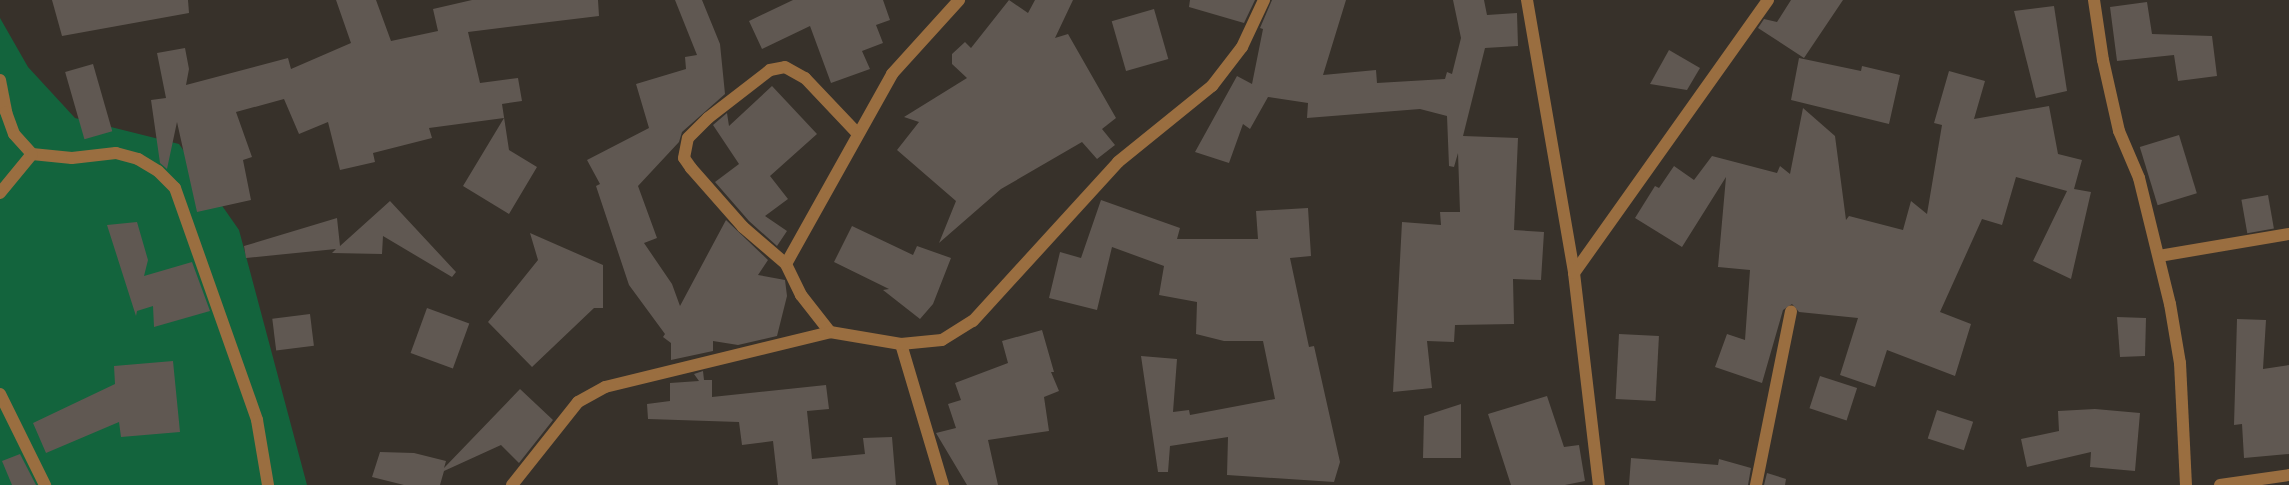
<!DOCTYPE html>
<html>
<head>
<meta charset="utf-8">
<style>
	body { margin:0 }
	#map { position:relative; width:2289px; height:485px; overflow:hidden; background:#37312a; font-family:Barlow,sans-serif }
	div>[style] { position:absolute }
	.green>* { inset:0; background:#13643d }
	.building>* { inset:0; background:#605852; transform-origin:0 0 }
	.minor>* { height:12px; margin:-6px; padding:0 6px; transform-origin:6px; border-radius:6px; background:#9a6e40 }
	span { translate:-50% -50%; white-space:nowrap; text-align:center; line-height:1.15; -webkit-text-stroke:5px #1c1916; paint-order:stroke }
</style>
</head>
<body>
<div id="map">
	<div class="green">
		<i style="clip-path:polygon(0 18px,28px 67px,75px 118px,179px 144px,239px 230px,307px 485px,0 485px)"></i>
	</div>
	<div class="building">
		<i style="clip-path:polygon(52px 0,188px 0,189px 13px,62px 36px)"></i>
		<i style="clip-path:polygon(336px 0,376px 0,391px 41px,438px 31px,433px 9px,472px 0,598px 0,599px 16px,468px 32px,480px 83px,518px 78px,522px 101px,502px 104px,509px 150px,537px 167px,509px 214px,463px 186px,504px 118px,429px 128px,432px 138px,373px 153px,375px 162px,340px 170px,328px 122px,299px 134px,284px 99px,236px 112px,252px 157px,243px 160px,251px 200px,197px 212px,177px 122px,167px 169px,160px 163px,151px 100px,166px 98px,157px 53px,185px 48px,189px 69px,186px 85px,288px 58px,291px 69px,351px 43px)"></i>
		<i style="clip-path:polygon(675px 0,702px 0,720px 44px,725px 94px,682px 132px,679px 142px,638px 186px,657px 238px,644px 243px,672px 284px,680px 306px,726px 220px,768px 260px,758px 275px,785px 280px,787px 296px,777px 336px,738px 345px,713px 341px,713px 351px,671px 360px,671px 343px,663px 337px,665px 334px,629px 285px,596px 186px,600px 184px,587px 160px,649px 128px,636px 84px,686px 69px,685px 57px,697px 55px)"></i>
		<i style="clip-path:polygon(793px 0,883px 0,890px 20px,876px 25px,883px 43px,862px 51px,870px 69px,831px 83px,810px 26px,762px 49px,749px 21px)"></i>
		<i style="clip-path:polygon(1009px 0,1028px 13px,1035px 0,1073px 0,1055px 38px,1068px 34px,1116px 118px,1102px 129px,1115px 145px,1097px 159px,1082px 142px,1001px 189px,939px 243px,956px 201px,897px 150px,919px 122px,904px 117px,967px 78px,952px 64px,952px 54px,965px 42px,971px 48px)"></i>
		<i style="clip-path:polygon(1190px 0,1255px 0,1244px 23px,1189px 7px)"></i>
		<i style="clip-path:polygon(1272px 0,1346px 0,1323px 75px,1376px 70px,1377px 83px,1445px 79px,1447px 72px,1452px 74px,1461px 38px,1453px 0,1484px 0,1487px 15px,1517px 13px,1518px 46px,1485px 48px,1463px 136px,1518px 138px,1514px 230px,1544px 232px,1541px 280px,1513px 279px,1514px 324px,1455px 325px,1454px 342px,1427px 341px,1432px 388px,1393px 392px,1402px 222px,1441px 225px,1440px 212px,1460px 212px,1458px 153px,1454px 167px,1449px 166px,1447px 116px,1420px 109px,1307px 118px,1308px 103px,1268px 97px,1250px 129px,1243px 124px,1229px 163px,1195px 152px,1237px 76px,1252px 84px,1263px 29px,1260px 28px)"></i>
		<i style="clip-path:polygon(1791px 0,1843px 0,1804px 58px,1758px 28px,1764px 19px,1777px 22px)"></i>
		<i style="clip-path:polygon(2147px 2px,2152px 34px,2212px 36px,2217px 76px,2178px 81px,2174px 55px,2117px 61px,2110px 7px)"></i>
		<i style="clip-path:polygon(2054px 6px,2067px 91px,2036px 98px,2014px 11px)"></i>
		<i style="left:1154px;top:9px;width:52px;height:44px;rotate:74deg"></i>
		<i style="clip-path:polygon(1669px 50px,1700px 68px,1687px 90px,1650px 84px)"></i>
		<i style="clip-path:polygon(1799px 58px,1861px 71px,1862px 66px,1900px 75px,1889px 124px,1791px 100px)"></i>
		<i style="left:93px;top:64px;width:70px;height:29px;rotate:74deg"></i>
		<i style="clip-path:polygon(1949px 71px,1985px 81px,1974px 119px,2049px 106px,2058px 154px,2082px 160px,2074px 189px,2091px 192px,2071px 279px,2033px 261px,2067px 191px,2016px 177px,2002px 225px,1982px 219px,1940px 312px,1971px 324px,1955px 376px,1887px 350px,1875px 387px,1840px 375px,1858px 318px,1799px 312px,1792px 304px,1783px 310px,1762px 383px,1715px 367px,1727px 334px,1745px 340px,1750px 270px,1718px 267px,1726px 177px,1682px 247px,1635px 218px,1655px 186px,1659px 188px,1674px 166px,1694px 180px,1712px 156px,1777px 173px,1780px 166px,1790px 174px,1803px 108px,1835px 136px,1846px 220px,1849px 216px,1903px 230px,1911px 201px,1927px 214px,1942px 125px,1934px 123px)"></i>
		<i style="clip-path:polygon(772px 86px,817px 134px,770px 176px,788px 199px,765px 216px,787px 231px,777px 246px,749px 221px,715px 182px,739px 164px,713px 125px,727px 113px,729px 126px)"></i>
		<i style="left:2179px;top:135px;width:61px;height:41px;rotate:73deg"></i>
		<i style="left:2268px;top:195px;width:34px;height:27px;rotate:80deg"></i>
		<i style="clip-path:polygon(1101px 200px,1180px 228px,1177px 239px,1258px 239px,1256px 211px,1308px 208px,1311px 256px,1290px 258px,1309px 347px,1314px 346px,1340px 462px,1334px 482px,1227px 475px,1228px 437px,1170px 446px,1168px 472px,1158px 472px,1141px 356px,1177px 359px,1173px 412px,1189px 410px,1190px 415px,1275px 399px,1263px 341px,1224px 341px,1196px 334px,1197px 302px,1159px 295px,1164px 266px,1112px 247px,1097px 310px,1049px 298px,1060px 252px,1081px 258px)"></i>
		<i style="clip-path:polygon(390px 201px,456px 272px,452px 277px,383px 236px,382px 254px,332px 253px,336px 249px,246px 258px,244px 246px,337px 218px,340px 246px)"></i>
		<i style="clip-path:polygon(137px 222px,148px 260px,144px 276px,192px 262px,210px 311px,154px 327px,153px 306px,137px 311px,136px 316px,107px 225px)"></i>
		<i style="clip-path:polygon(852px 226px,913px 255px,917px 246px,951px 258px,933px 304px,920px 319px,883px 290px,889px 289px,834px 262px)"></i>
		<i style="clip-path:polygon(530px 233px,603px 265px,603px 308px,594px 308px,532px 367px,488px 322px,538px 260px)"></i>
		<i style="left:427px;top:308px;width:45px;height:48px;rotate:20deg"></i>
		<i style="left:310px;top:314px;width:32px;height:38px;rotate:83deg"></i>
		<i style="clip-path:polygon(2117px 317px,2146px 318px,2145px 356px,2120px 357px)"></i>
		<i style="clip-path:polygon(2237px 319px,2266px 320px,2263px 369px,2289px 365px,2289px 454px,2244px 458px,2242px 424px,2234px 425px)"></i>
		<i style="clip-path:polygon(1042px 330px,1054px 372px,1051px 372px,1059px 391px,1044px 397px,1049px 431px,988px 440px,998px 485px,967px 485px,936px 433px,956px 428px,948px 404px,961px 400px,955px 383px,1008px 363px,1002px 341px)"></i>
		<i style="left:1619px;top:334px;width:40px;height:65px;rotate:3deg"></i>
		<i style="clip-path:polygon(173px 361px,180px 432px,121px 437px,119px 422px,46px 453px,33px 423px,115px 384px,114px 366px)"></i>
		<i style="clip-path:polygon(703px 371px,704px 380px,712px 380px,712px 397px,826px 385px,829px 409px,807px 411px,812px 459px,865px 454px,863px 438px,892px 437px,896px 485px,778px 485px,773px 441px,742px 445px,739px 422px,648px 419px,647px 404px,670px 401px,670px 383px,699px 381px,694px 374px)"></i>
		<i style="left:1820px;top:376px;width:39px;height:34px;rotate:18deg"></i>
		<i style="clip-path:polygon(520px 389px,553px 420px,519px 463px,501px 445px,444px 471px,440px 485px,404px 485px,372px 477px,380px 452px,414px 453px,446px 461px,444px 468px)"></i>
		<i style="clip-path:polygon(1547px 396px,1564px 447px,1579px 445px,1585px 481px,1565px 485px,1511px 485px,1488px 414px)"></i>
		<i style="clip-path:polygon(1461px 404px,1461px 458px,1423px 458px,1424px 416px)"></i>
		<i style="clip-path:polygon(2095px 409px,2140px 413px,2135px 471px,2090px 467px,2091px 452px,2027px 467px,2021px 439px,2059px 431px,2058px 411px)"></i>
		<i style="left:1937px;top:410px;width:38px;height:30px;rotate:18deg"></i>
		<i style="clip-path:polygon(20px 454px,36px 485px,12px 485px,2px 461px)"></i>
		<i style="clip-path:polygon(1631px 458px,1718px 465px,1719px 459px,1751px 468px,1748px 485px,1629px 485px)"></i>
		<i style="clip-path:polygon(1767px 473px,1786px 479px,1785px 485px,1764px 485px)"></i>
	</div>
	<div class="minor">
		<i style="left:1527px;top:0;width:277px;rotate:80.2deg"></i>
		<i style="left:1574px;top:273px;width:213px;rotate:83.3deg"></i>
		<i style="left:2094px;top:0;width:61px;rotate:81.5deg"></i>
		<i style="left:2103px;top:60px;width:73px;rotate:77.3deg"></i>
		<i style="left:2119px;top:131px;width:51px;rotate:66.9deg"></i>
		<i style="left:2139px;top:178px;width:130px;rotate:76.2deg"></i>
		<i style="left:2170px;top:304px;width:60px;rotate:80.4deg"></i>
		<i style="left:2180px;top:363px;width:122px;rotate:87.2deg"></i>
		<i style="left:0;top:80px;width:33px;rotate:79deg"></i>
		<i style="left:6px;top:112px;width:23px;rotate:70deg"></i>
		<i style="left:14px;top:134px;width:27px;rotate:48deg"></i>
		<i style="left:32px;top:154px;width:40px;rotate:5.7deg"></i>
		<i style="left:72px;top:158px;width:44px;rotate:-6.5deg"></i>
		<i style="left:116px;top:153px;width:23px;rotate:15deg"></i>
		<i style="left:138px;top:159px;width:23px;rotate:31deg"></i>
		<i style="left:158px;top:171px;width:24px;rotate:45deg"></i>
		<i style="left:175px;top:188px;width:246px;rotate:70.5deg"></i>
		<i style="left:257px;top:420px;width:66px;rotate:80.4deg"></i>
		<i style="left:0;top:193px;width:50px;rotate:-50.6deg"></i>
		<i style="left:2159px;top:256px;width:132px;rotate:-9.6deg"></i>
		<i style="left:786px;top:264px;width:57px;rotate:-139.3deg"></i>
		<i style="left:743px;top:227px;width:79px;rotate:-131.4deg"></i>
		<i style="left:691px;top:168px;width:12px;rotate:-125deg"></i>
		<i style="left:684px;top:158px;width:20px;rotate:-79deg"></i>
		<i style="left:688px;top:138px;width:28px;rotate:-45deg"></i>
		<i style="left:708px;top:118px;width:78px;rotate:-37.7deg"></i>
		<i style="left:770px;top:70px;width:15px;rotate:-11deg"></i>
		<i style="left:785px;top:67px;width:23px;rotate:29deg"></i>
		<i style="left:805px;top:78px;width:76px;rotate:46.6deg"></i>
		<i style="left:1574px;top:273px;width:335px;rotate:-54.6deg"></i>
		<i style="left:830px;top:332px;width:47px;rotate:-128.1deg"></i>
		<i style="left:801px;top:295px;width:34px;rotate:-116deg"></i>
		<i style="left:786px;top:264px;width:218px;rotate:-60.8deg"></i>
		<i style="left:892px;top:74px;width:100px;rotate:-47.8deg"></i>
		<i style="left:901px;top:344px;width:147px;rotate:73.4deg"></i>
		<i style="left:0;top:394px;width:102px;rotate:63.7deg"></i>
		<i style="left:512px;top:485px;width:106px;rotate:-51.5deg"></i>
		<i style="left:578px;top:402px;width:31px;rotate:-29deg"></i>
		<i style="left:605px;top:387px;width:232px;rotate:-13.7deg"></i>
		<i style="left:830px;top:332px;width:72px;rotate:9.6deg"></i>
		<i style="left:901px;top:344px;width:41px;rotate:-5.6deg"></i>
		<i style="left:942px;top:340px;width:36px;rotate:-32deg"></i>
		<i style="left:973px;top:321px;width:215px;rotate:-47.6deg"></i>
		<i style="left:1118px;top:162px;width:121px;rotate:-39deg"></i>
		<i style="left:1212px;top:86px;width:49px;rotate:-52.4deg"></i>
		<i style="left:1242px;top:47px;width:52px;rotate:-64.9deg"></i>
		<i style="left:1756px;top:485px;width:177px;rotate:-78.6deg"></i>
		<i style="left:2220px;top:485px;width:70px;rotate:-8.2deg"></i>
	</div>
</div>
</body>
</html>
